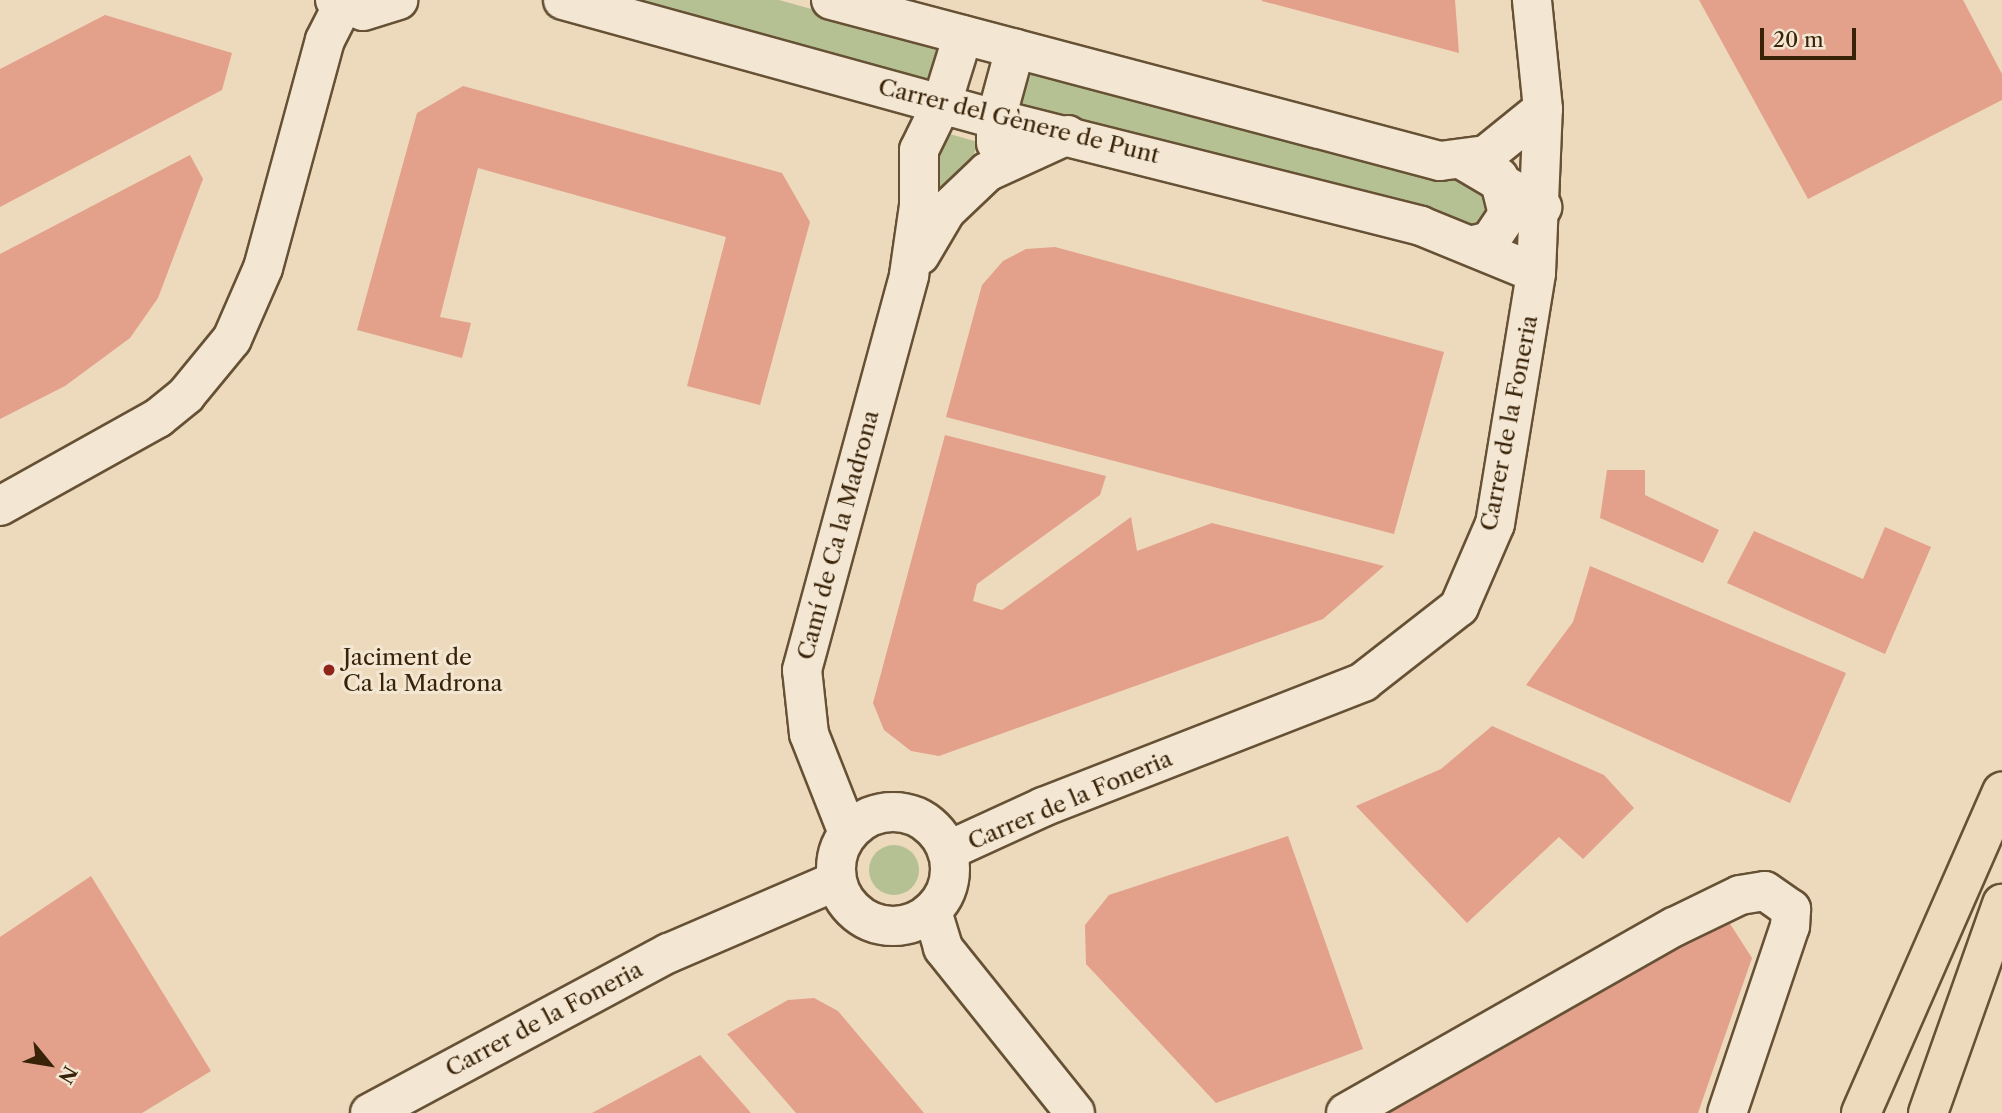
<!DOCTYPE html>
<html>
<head>
<meta charset="utf-8">
<style>
	body { margin:0 }
	#map { position:relative; width:2002px; height:1113px; overflow:hidden; background:#eddabc; font-family:"Libre Caslon Text",serif }
	div>[style] { position:absolute }
	.green>* { inset:0; background:#b5c093 }
	.round { border-radius:50% }
	.building>* { inset:0; background:#e3a08b }
	.roads { filter:drop-shadow(2px 0 #665135) drop-shadow(-2px 0 #665135) drop-shadow(0 2px #665135) drop-shadow(0 -2px #665135) }
	.minor>* { height:38px; margin:-19px; padding:0 19px; transform-origin:19px; border-radius:19px; background:#f3e7d3 }
	.minor>.ring { margin:-19px; padding:0; box-sizing:content-box; background:none; border:38px solid #f3e7d3; border-radius:50% }
	.highway>* { height:38px; margin:-19px; padding:0 19px; transform-origin:19px; border-radius:19px; background:#eddabc }
	.dots>* { width:19px; height:19px; translate:-50% -50%; box-sizing:border-box; border:4px solid #f3e7d3; border-radius:50% }
	span { translate:-50% -50%; white-space:nowrap; text-align:center; line-height:1.15; -webkit-text-stroke:6px #f3e7d3; paint-order:stroke }
	.street-label { font-size:23px; color:#392308 }
	.poi-label { font-size:23px; color:#392308 }
	.left { translate:0 -50%; text-align:left }
	.north { position:absolute; left:14px; top:1029px; width:70px; height:70px; -webkit-text-stroke:5px #f3e7d3; paint-order:stroke; rotate:120deg; font-size:19px; font-weight:700; line-height:28px; text-align:center; color:#392308 }
	.north::after { content:''; display:block; margin:auto; width:24px; height:32px; background:#392308; clip-path:polygon(50% 0,100% 100%,50% 72%,0 100%) }
	.scale { position:absolute; left:1760px; top:28px; width:96px; height:32px; box-sizing:border-box; border:4px solid #392308; border-top:0; padding-left:9px; font-size:21px; line-height:24px; white-space:nowrap; color:#392308; -webkit-text-stroke:5px #f3e7d3; paint-order:stroke }
</style>
</head>
<body>
<div id="map">
	<div class="green">
		<i style="clip-path:polygon(624px 0,779px 0,944px 46px,932px 83px)"></i>
		<i style="clip-path:polygon(1026px 68px,1474px 185px,1494px 203px,1483px 224px,1470px 225px,1015px 103px)"></i>
		<i style="clip-path:polygon(939px 131px,978px 142px,965px 184px,938px 202px,928px 177px)"></i>
		<i class="round" style="left:869px;top:845px;width:50px;height:50px"></i>
	</div>
	<div class="building">
		<i style="clip-path:polygon(1455px 0,1459px 53px,1262px 1px,1262px 0)"></i>
		<i style="clip-path:polygon(1699px 0,1963px 0,2002px 74px,2002px 100px,1808px 199px)"></i>
		<i style="clip-path:polygon(105px 15px,232px 53px,222px 90px,0 207px,0 69px)"></i>
		<i style="clip-path:polygon(463px 86px,782px 173px,810px 222px,760px 405px,687px 386px,726px 237px,478px 168px,440px 317px,471px 323px,462px 358px,357px 330px,417px 113px)"></i>
		<i style="clip-path:polygon(190px 155px,203px 179px,158px 298px,130px 338px,65px 386px,0 419px,0 254px)"></i>
		<i style="clip-path:polygon(1055px 247px,1444px 352px,1394px 534px,946px 417px,982px 285px,1003px 261px,1026px 249px)"></i>
		<i style="clip-path:polygon(945px 435px,1106px 476px,1100px 495px,977px 584px,973px 601px,1002px 610px,1131px 517px,1137px 551px,1212px 523px,1384px 566px,1323px 619px,939px 756px,911px 751px,884px 730px,873px 703px)"></i>
		<i style="clip-path:polygon(1607px 470px,1645px 470px,1645px 495px,1719px 530px,1703px 563px,1600px 518px)"></i>
		<i style="clip-path:polygon(1885px 527px,1931px 547px,1885px 654px,1727px 583px,1754px 531px,1863px 579px)"></i>
		<i style="clip-path:polygon(1590px 566px,1846px 673px,1790px 803px,1526px 685px,1573px 622px)"></i>
		<i style="clip-path:polygon(1492px 726px,1604px 775px,1634px 808px,1583px 859px,1559px 837px,1467px 923px,1356px 806px,1441px 769px)"></i>
		<i style="clip-path:polygon(1288px 836px,1363px 1049px,1216px 1103px,1086px 964px,1085px 925px,1109px 895px)"></i>
		<i style="clip-path:polygon(91px 876px,211px 1071px,142px 1113px,0 1113px,0 937px)"></i>
		<i style="clip-path:polygon(1725px 916px,1752px 958px,1698px 1113px,1375px 1113px)"></i>
		<i style="clip-path:polygon(814px 998px,838px 1011px,924px 1113px,796px 1113px,727px 1034px,788px 1000px)"></i>
		<i style="clip-path:polygon(700px 1055px,751px 1113px,592px 1113px)"></i>
	</div>
	<div class="roads">
		<div class="minor">
			<i style="left:335px;top:0;width:30px;rotate:21deg"></i>
			<i style="left:363px;top:11px;width:37px;rotate:-17deg"></i>
			<i style="left:563px;top:0;width:449px;rotate:15.4deg"></i>
			<i style="left:996px;top:119px;width:438px;rotate:14.1deg"></i>
			<i style="left:1421px;top:226px;width:124px;rotate:22.2deg"></i>
			<i style="left:831px;top:0;width:630px;rotate:14.81deg"></i>
			<i style="left:1440px;top:161px;width:46px;rotate:-7.4deg"></i>
			<i style="left:1486px;top:155px;width:73px;rotate:-38.9deg"></i>
			<i style="left:996px;top:143px;width:24px;rotate:-90deg"></i>
			<i style="left:996px;top:119px;width:73px;rotate:-74.8deg"></i>
			<i style="left:1464px;top:161px;width:91px;rotate:30.5deg"></i>
			<i style="left:1474px;top:245px;width:16px;rotate:-14deg"></i>
			<i style="left:1490px;top:241px;width:32px;rotate:-56deg"></i>
			<i style="left:1508px;top:214px;width:38px;rotate:-104deg"></i>
			<i style="left:920px;top:255px;width:51px;rotate:-59.4deg"></i>
			<i style="left:946px;top:211px;width:57px;rotate:-43.6deg"></i>
			<i style="left:987px;top:172px;width:89px;rotate:-24.6deg"></i>
			<i style="left:0;top:506px;width:181px;rotate:-29.1deg"></i>
			<i style="left:158px;top:418px;width:36px;rotate:-39deg"></i>
			<i style="left:186px;top:395px;width:72px;rotate:-50.6deg"></i>
			<i style="left:232px;top:339px;width:77px;rotate:-66.4deg"></i>
			<i style="left:263px;top:268px;width:236px;rotate:-74.8deg"></i>
			<i style="left:325px;top:40px;width:38px;rotate:-63deg"></i>
			<i class="ring" style="left:836px;top:812px;width:76px;height:76px"></i>
			<i style="left:848px;top:833px;width:106px;rotate:-111.5deg"></i>
			<i style="left:809px;top:734px;width:64px;rotate:-96.2deg"></i>
			<i style="left:802px;top:670px;width:409px;rotate:-74.8deg"></i>
			<i style="left:909px;top:275px;width:70px;rotate:-81.8deg"></i>
			<i style="left:919px;top:206px;width:56px;rotate:-90deg"></i>
			<i style="left:919px;top:150px;width:52px;rotate:-63.9deg"></i>
			<i style="left:942px;top:103px;width:71px;rotate:-72.8deg"></i>
			<i style="left:947px;top:851px;width:106px;rotate:-24.6deg"></i>
			<i style="left:1043px;top:807px;width:344px;rotate:-21.3deg"></i>
			<i style="left:1363px;top:682px;width:122px;rotate:-38deg"></i>
			<i style="left:1459px;top:607px;width:90px;rotate:-66.6deg"></i>
			<i style="left:1495px;top:524px;width:254px;rotate:-80.7deg"></i>
			<i style="left:1536px;top:273px;width:164px;rotate:-87.6deg"></i>
			<i style="left:1543px;top:109px;width:110px;rotate:-95.8deg"></i>
			<i style="left:932px;top:911px;width:39px;rotate:73deg"></i>
			<i style="left:943px;top:948px;width:211px;rotate:51.3deg"></i>
			<i style="left:370px;top:1113px;width:339px;rotate:-28.2deg"></i>
			<i style="left:669px;top:953px;width:182px;rotate:-23.3deg"></i>
			<i style="left:1346px;top:1113px;width:377px;rotate:-29.6deg"></i>
			<i style="left:1674px;top:927px;width:73px;rotate:-25.9deg"></i>
			<i style="left:1740px;top:895px;width:25px;rotate:-9deg"></i>
			<i style="left:1765px;top:891px;width:32px;rotate:35deg"></i>
			<i style="left:1791px;top:909px;width:17px;rotate:93deg"></i>
			<i style="left:1790px;top:926px;width:197px;rotate:108.6deg"></i>
		</div>
		<div class="highway">
			<i style="left:1861px;top:1113px;width:351px;rotate:-66.3deg"></i>
			<i style="left:1928px;top:1113px;width:222px;rotate:-70.5deg"></i>
		</div>
	</div>
	<div class="dots">
		<i style="left:329px;top:670px;background:#8f2418"></i>
	</div>
	<div class="street-label">
		<span style="left:1019px;top:121px;rotate:14deg">Carrer del Gènere de Punt</span>
		<span style="left:1509px;top:423px;rotate:-79deg">Carrer de la Foneria</span>
		<span style="left:838px;top:535px;rotate:-75deg">Camí de Ca la Madrona</span>
		<span style="left:1070px;top:800px;rotate:-23deg">Carrer de la Foneria</span>
		<span style="left:544px;top:1019px;rotate:-28deg">Carrer de la Foneria</span>
	</div>
	<div class="poi-label">
		<span class="left" style="left:343px;top:670px">Jaciment de<br>Ca la Madrona</span>
	</div>
	<div class="north">N</div>
	<div class="scale">20 m</div>
</div>
</body>
</html>
